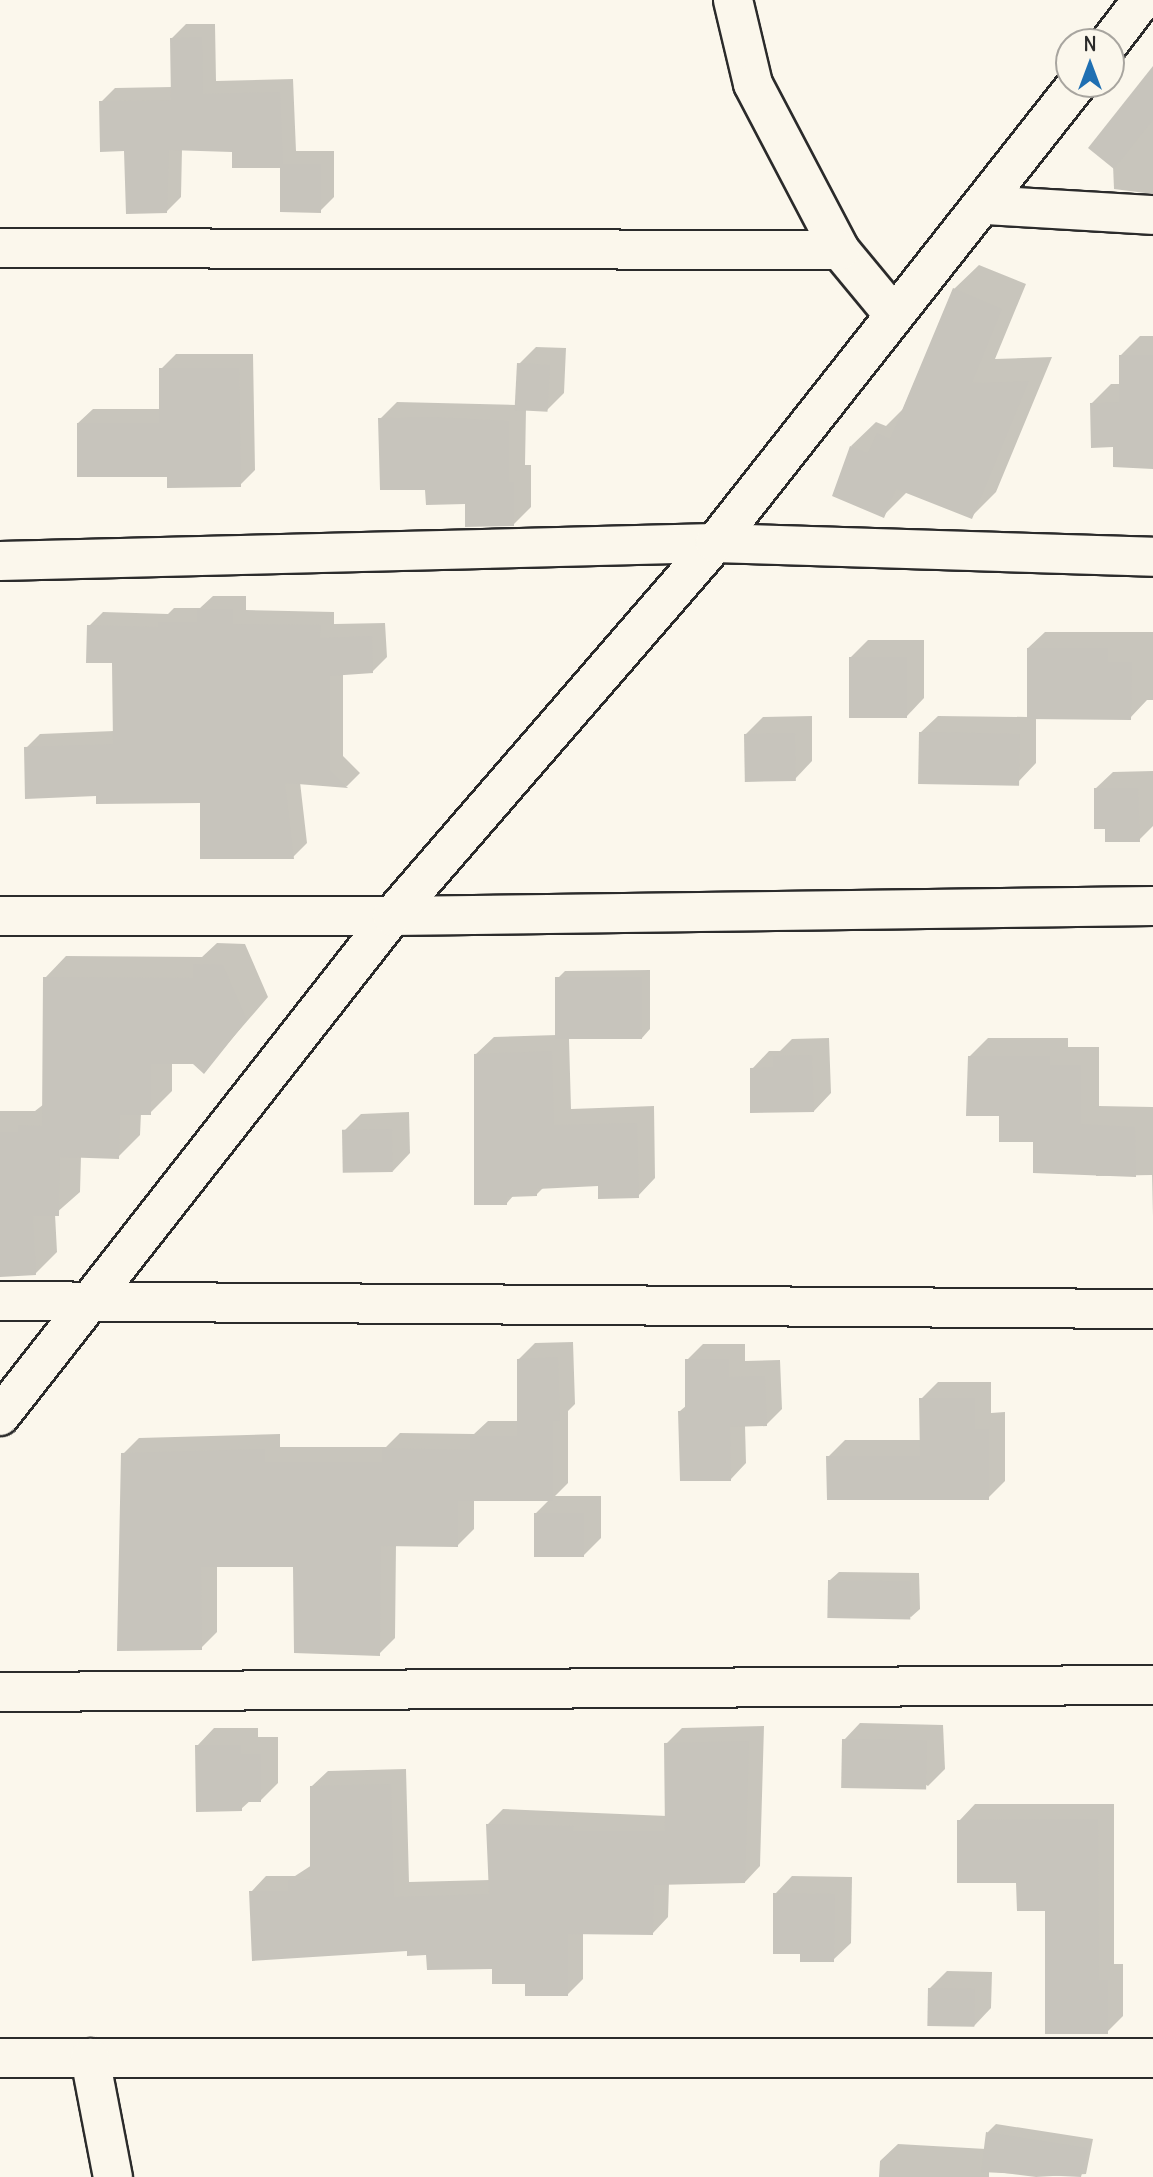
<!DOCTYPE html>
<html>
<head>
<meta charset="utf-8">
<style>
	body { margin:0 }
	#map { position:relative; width:1153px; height:2177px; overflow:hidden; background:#fbf7ec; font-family:Delius,sans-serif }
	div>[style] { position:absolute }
	.shadow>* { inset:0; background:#0003 }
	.building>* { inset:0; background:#c7c4bc; transform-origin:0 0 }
	.roads { filter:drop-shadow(2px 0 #2b2b2b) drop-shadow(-2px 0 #2b2b2b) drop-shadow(0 2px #2b2b2b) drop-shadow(0 -2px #2b2b2b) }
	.street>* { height:38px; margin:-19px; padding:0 19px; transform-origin:19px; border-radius:19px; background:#fbf7ec }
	span { translate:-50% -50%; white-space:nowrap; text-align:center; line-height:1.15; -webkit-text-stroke:5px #fbf7ec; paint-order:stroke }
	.north { position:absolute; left:1055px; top:28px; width:70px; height:70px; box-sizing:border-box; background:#fbf7ec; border:2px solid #a8a59f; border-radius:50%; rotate:0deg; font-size:19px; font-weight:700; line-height:28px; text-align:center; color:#2b2b2b }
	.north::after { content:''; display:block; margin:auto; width:24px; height:32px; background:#1f6fb2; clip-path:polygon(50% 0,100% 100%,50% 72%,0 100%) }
</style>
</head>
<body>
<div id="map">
	<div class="shadow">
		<i style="clip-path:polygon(186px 24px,215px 24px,216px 81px,293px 79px,296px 151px,334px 151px,334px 197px,320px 211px,282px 166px,234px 151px,182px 149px,181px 197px,167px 211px,101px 102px,115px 88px,172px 87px,172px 38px)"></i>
		<i style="clip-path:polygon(1153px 69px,1153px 194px,1114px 189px,1113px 165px)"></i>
		<i style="clip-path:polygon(979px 265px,1026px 284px,995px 359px,1052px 357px,996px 492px,971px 517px,907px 492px,883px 516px,851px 446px,876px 422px,886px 426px,903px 409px,954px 289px)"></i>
		<i style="clip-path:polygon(1140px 336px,1153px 336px,1153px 466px,1115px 446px,1091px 404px,1111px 384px,1121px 384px,1120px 356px)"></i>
		<i style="clip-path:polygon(536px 347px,566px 348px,564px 393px,547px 410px,526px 409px,525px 465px,531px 465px,531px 507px,514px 524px,427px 488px,380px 419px,397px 402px,516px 405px,519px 364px)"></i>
		<i style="clip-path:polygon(176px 354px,253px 354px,255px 470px,240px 485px,169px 475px,78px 423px,93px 409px,161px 409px,161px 369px)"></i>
		<i style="clip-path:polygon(213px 596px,246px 596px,246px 610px,334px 612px,334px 624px,385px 623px,387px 657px,373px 671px,343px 673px,343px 756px,360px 773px,347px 786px,300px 782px,307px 843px,293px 857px,201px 802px,98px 795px,26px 748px,40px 734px,114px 731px,113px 661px,89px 626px,103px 612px,168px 614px,174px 608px,200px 608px)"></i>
		<i style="clip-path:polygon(1045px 632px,1153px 632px,1153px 700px,1147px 700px,1130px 718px,1036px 717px,1036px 763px,1019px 781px,920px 733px,938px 716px,1028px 717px,1028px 648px)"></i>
		<i style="clip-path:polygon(868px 640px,924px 640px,924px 698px,907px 716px,851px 657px)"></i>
		<i style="clip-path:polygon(812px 716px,812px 761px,795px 779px,746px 734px,763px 717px)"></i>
		<i style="clip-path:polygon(1153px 771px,1153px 826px,1139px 840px,1106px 827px,1095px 789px,1113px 772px)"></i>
		<i style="clip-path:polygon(217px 943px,245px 944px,268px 997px,204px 1071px,194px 1062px,172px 1062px,172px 1091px,150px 1113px,141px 1113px,140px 1135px,118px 1157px,81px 1156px,80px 1192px,55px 1214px,57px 1252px,35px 1274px,0 1252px,0 1111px,35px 1111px,44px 1104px,45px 978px,66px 956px,202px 957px)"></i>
		<i style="clip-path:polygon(650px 970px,650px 1029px,642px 1038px,569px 1039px,571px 1109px,654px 1106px,655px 1178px,638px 1196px,599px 1184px,544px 1187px,536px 1195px,514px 1195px,507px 1203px,476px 1054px,494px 1037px,557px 1035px,557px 979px,565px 971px)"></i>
		<i style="clip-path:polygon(829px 1038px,831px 1093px,814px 1111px,752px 1069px,769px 1051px,780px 1051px,792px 1039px)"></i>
		<i style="clip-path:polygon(988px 1038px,1068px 1038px,1068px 1047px,1099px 1047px,1099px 1106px,1153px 1107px,1153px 1217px,1152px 1175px,1096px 1176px,1096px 1170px,1034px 1141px,1001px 1115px,969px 1057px)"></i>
		<i style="clip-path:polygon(409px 1112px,410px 1153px,393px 1171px,344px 1131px,361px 1114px)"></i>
		<i style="clip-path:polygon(573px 1342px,575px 1404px,568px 1411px,568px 1483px,555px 1496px,601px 1496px,601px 1538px,584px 1555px,535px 1514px,550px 1499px,474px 1499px,474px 1529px,458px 1545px,396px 1544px,395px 1638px,379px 1654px,295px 1565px,217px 1565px,217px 1632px,201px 1648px,123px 1454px,139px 1438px,280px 1434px,280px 1447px,386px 1447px,400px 1433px,474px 1434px,488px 1421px,519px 1421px,519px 1359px,535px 1343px)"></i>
		<i style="clip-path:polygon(703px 1344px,745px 1344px,745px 1361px,780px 1360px,782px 1409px,766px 1425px,745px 1425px,746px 1463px,731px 1479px,680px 1411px,687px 1405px,687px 1360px)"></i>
		<i style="clip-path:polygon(938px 1382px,991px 1382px,991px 1413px,1005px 1412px,1005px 1481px,988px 1498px,828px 1457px,845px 1440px,921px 1440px,921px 1399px)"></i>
		<i style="clip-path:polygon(839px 1572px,919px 1573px,920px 1609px,911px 1617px,830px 1580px)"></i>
		<i style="clip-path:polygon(860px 1723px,943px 1725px,945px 1769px,928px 1786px,844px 1740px)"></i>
		<i style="clip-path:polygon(764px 1726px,760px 1866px,745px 1882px,669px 1883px,668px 1917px,653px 1933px,583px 1932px,583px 1979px,568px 1994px,494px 1967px,408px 1949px,254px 1959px,251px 1892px,266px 1876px,295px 1876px,312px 1865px,312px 1786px,328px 1771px,406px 1769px,409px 1882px,490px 1880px,488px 1824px,503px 1809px,667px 1816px,666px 1744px,682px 1728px)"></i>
		<i style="clip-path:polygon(214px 1728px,258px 1728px,258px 1737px,278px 1737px,278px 1783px,261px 1800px,251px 1800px,241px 1809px,197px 1746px)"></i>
		<i style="clip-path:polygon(975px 1804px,1114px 1804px,1114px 1964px,1123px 1964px,1123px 2016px,1107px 2032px,1047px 1909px,959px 1821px)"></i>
		<i style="clip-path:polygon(792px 1876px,852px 1877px,851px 1943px,833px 1960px,802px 1952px,775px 1894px)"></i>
		<i style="clip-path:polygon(947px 1971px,992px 1972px,991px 2008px,974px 2026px,930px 1988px)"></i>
		<i style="clip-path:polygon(996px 2124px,1093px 2139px,1086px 2174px,1036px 2177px,989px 2171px,989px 2177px,879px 2177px,880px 2161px,898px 2144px,986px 2149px,988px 2132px)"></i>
	</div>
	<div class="building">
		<i style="clip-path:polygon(202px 37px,203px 94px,280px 92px,283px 164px,321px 164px,321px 213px,280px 212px,280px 168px,232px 168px,232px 152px,169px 150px,167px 213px,126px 214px,124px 151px,100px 152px,99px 101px,171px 100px,170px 38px)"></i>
		<i style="clip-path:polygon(1153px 66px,1153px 120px,1114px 169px,1088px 148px)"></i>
		<i style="clip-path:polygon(953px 288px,1002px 309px,972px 383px,1029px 381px,972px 519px,896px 489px,884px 518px,832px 496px,850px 446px,868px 453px,877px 433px,890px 439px)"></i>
		<i style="clip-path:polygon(1119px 355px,1153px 355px,1153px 469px,1113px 467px,1113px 447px,1091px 448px,1090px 403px,1119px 402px)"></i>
		<i style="left:517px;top:363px;width:33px;height:47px;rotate:3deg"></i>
		<i style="clip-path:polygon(159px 368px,239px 368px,241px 487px,167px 488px,167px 477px,77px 477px,77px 423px,159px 423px)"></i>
		<i style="clip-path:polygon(435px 417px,509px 421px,509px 482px,514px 482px,514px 526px,465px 527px,465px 504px,426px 505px,425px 490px,380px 490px,378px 418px)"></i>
		<i style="clip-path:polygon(197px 609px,233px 609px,233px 624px,321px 625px,320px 638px,372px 636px,373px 673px,330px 676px,330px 770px,348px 788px,285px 783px,294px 859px,200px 859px,200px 803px,96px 804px,96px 796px,25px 799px,24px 747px,113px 744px,112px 663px,86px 663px,87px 625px,158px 627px,158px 622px,197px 622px)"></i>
		<i style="clip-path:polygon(1027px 648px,1108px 648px,1108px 662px,1132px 662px,1131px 720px,1027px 719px)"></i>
		<i style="left:849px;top:657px;width:58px;height:61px"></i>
		<i style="left:919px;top:732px;width:101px;height:52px;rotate:1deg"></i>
		<i style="left:795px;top:733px;width:48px;height:51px;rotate:89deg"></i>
		<i style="clip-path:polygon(1094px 788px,1138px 788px,1140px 842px,1105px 842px,1105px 829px,1094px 829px)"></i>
		<i style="clip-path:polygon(193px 964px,223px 965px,247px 1020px,204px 1074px,193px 1064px,151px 1064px,151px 1115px,120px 1115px,119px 1159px,60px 1157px,59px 1216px,33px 1216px,36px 1275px,0 1277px,0 1132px,18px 1132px,18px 1125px,42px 1126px,43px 977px,193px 978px)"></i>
		<i style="left:642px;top:977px;width:62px;height:87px;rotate:90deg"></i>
		<i style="clip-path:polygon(552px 1051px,554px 1125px,637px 1123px,639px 1198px,598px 1199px,598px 1186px,537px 1189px,537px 1196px,507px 1197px,507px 1205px,474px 1205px,474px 1054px)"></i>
		<i style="clip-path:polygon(812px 1055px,814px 1112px,750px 1113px,750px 1068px,773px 1067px,773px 1056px)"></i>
		<i style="clip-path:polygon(968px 1056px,1050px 1056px,1050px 1065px,1081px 1065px,1081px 1124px,1135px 1127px,1136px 1177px,1033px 1173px,1033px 1142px,999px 1142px,999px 1116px,966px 1116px)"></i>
		<i style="left:392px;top:1129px;width:43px;height:50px;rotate:89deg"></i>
		<i style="clip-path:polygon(558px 1357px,560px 1421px,553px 1421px,553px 1501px,458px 1501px,458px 1547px,381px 1546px,380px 1656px,294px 1653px,293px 1567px,201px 1567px,202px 1650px,117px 1651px,121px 1453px,265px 1449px,265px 1462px,382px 1462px,382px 1448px,470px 1450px,470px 1436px,517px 1436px,517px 1359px)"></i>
		<i style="clip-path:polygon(685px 1359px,729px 1359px,729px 1377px,765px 1376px,767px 1426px,730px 1427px,731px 1481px,680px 1481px,678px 1411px,685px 1411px)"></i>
		<i style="clip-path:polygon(919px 1398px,975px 1398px,975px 1429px,989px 1429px,989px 1500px,827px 1500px,826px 1456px,920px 1456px)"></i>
		<i style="left:534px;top:1513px;width:50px;height:44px"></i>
		<i style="left:828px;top:1580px;width:83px;height:38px;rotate:1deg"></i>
		<i style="left:842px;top:1739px;width:85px;height:49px;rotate:1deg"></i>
		<i style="clip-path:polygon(749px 1741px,745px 1883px,654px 1885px,653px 1935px,568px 1934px,568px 1996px,525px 1996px,525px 1984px,492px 1984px,492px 1969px,427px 1970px,426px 1955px,407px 1956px,407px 1951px,252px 1961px,249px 1891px,288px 1891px,288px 1880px,310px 1879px,310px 1786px,391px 1784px,394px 1897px,489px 1894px,486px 1824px,574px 1826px,573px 1831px,665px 1831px,664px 1743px)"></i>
		<i style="clip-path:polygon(195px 1745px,241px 1745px,241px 1754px,261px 1754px,261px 1802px,242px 1802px,242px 1811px,196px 1812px)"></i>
		<i style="clip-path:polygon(1098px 1819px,1099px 1980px,1108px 1980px,1108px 2034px,1045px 2034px,1045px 1911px,1017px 1911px,1016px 1883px,957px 1883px,957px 1820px)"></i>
		<i style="clip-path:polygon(773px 1893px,835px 1894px,834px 1962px,800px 1962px,800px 1954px,773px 1954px)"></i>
		<i style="left:928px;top:1988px;width:47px;height:38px;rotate:1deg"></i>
		<i style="clip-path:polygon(986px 2132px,1088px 2148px,1081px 2177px,981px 2172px)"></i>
	</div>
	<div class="roads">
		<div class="street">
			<i style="left:733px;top:0;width:86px;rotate:76.6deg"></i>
			<i style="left:753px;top:84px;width:187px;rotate:62.3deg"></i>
			<i style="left:840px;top:250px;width:83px;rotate:50.4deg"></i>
			<i style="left:1110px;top:42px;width:53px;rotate:-52.7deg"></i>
			<i style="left:984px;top:205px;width:169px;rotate:3.4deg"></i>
			<i style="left:0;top:248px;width:840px;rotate:0.14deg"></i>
			<i style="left:0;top:561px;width:715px;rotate:-1.44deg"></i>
			<i style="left:715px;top:543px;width:438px;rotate:1.8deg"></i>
			<i style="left:0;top:916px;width:392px"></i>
			<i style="left:392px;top:916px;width:761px;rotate:-0.75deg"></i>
			<i style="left:0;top:1301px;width:1153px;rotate:0.4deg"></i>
			<i style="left:0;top:1416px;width:635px;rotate:-51.9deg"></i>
			<i style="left:392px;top:916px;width:493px;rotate:-49.1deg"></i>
			<i style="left:715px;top:543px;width:585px;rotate:-51.74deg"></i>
			<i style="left:0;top:1692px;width:1153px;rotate:-0.35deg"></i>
			<i style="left:0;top:2058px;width:1153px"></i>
			<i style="left:90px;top:2058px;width:121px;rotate:79.1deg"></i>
		</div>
	</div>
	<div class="north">N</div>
</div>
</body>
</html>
